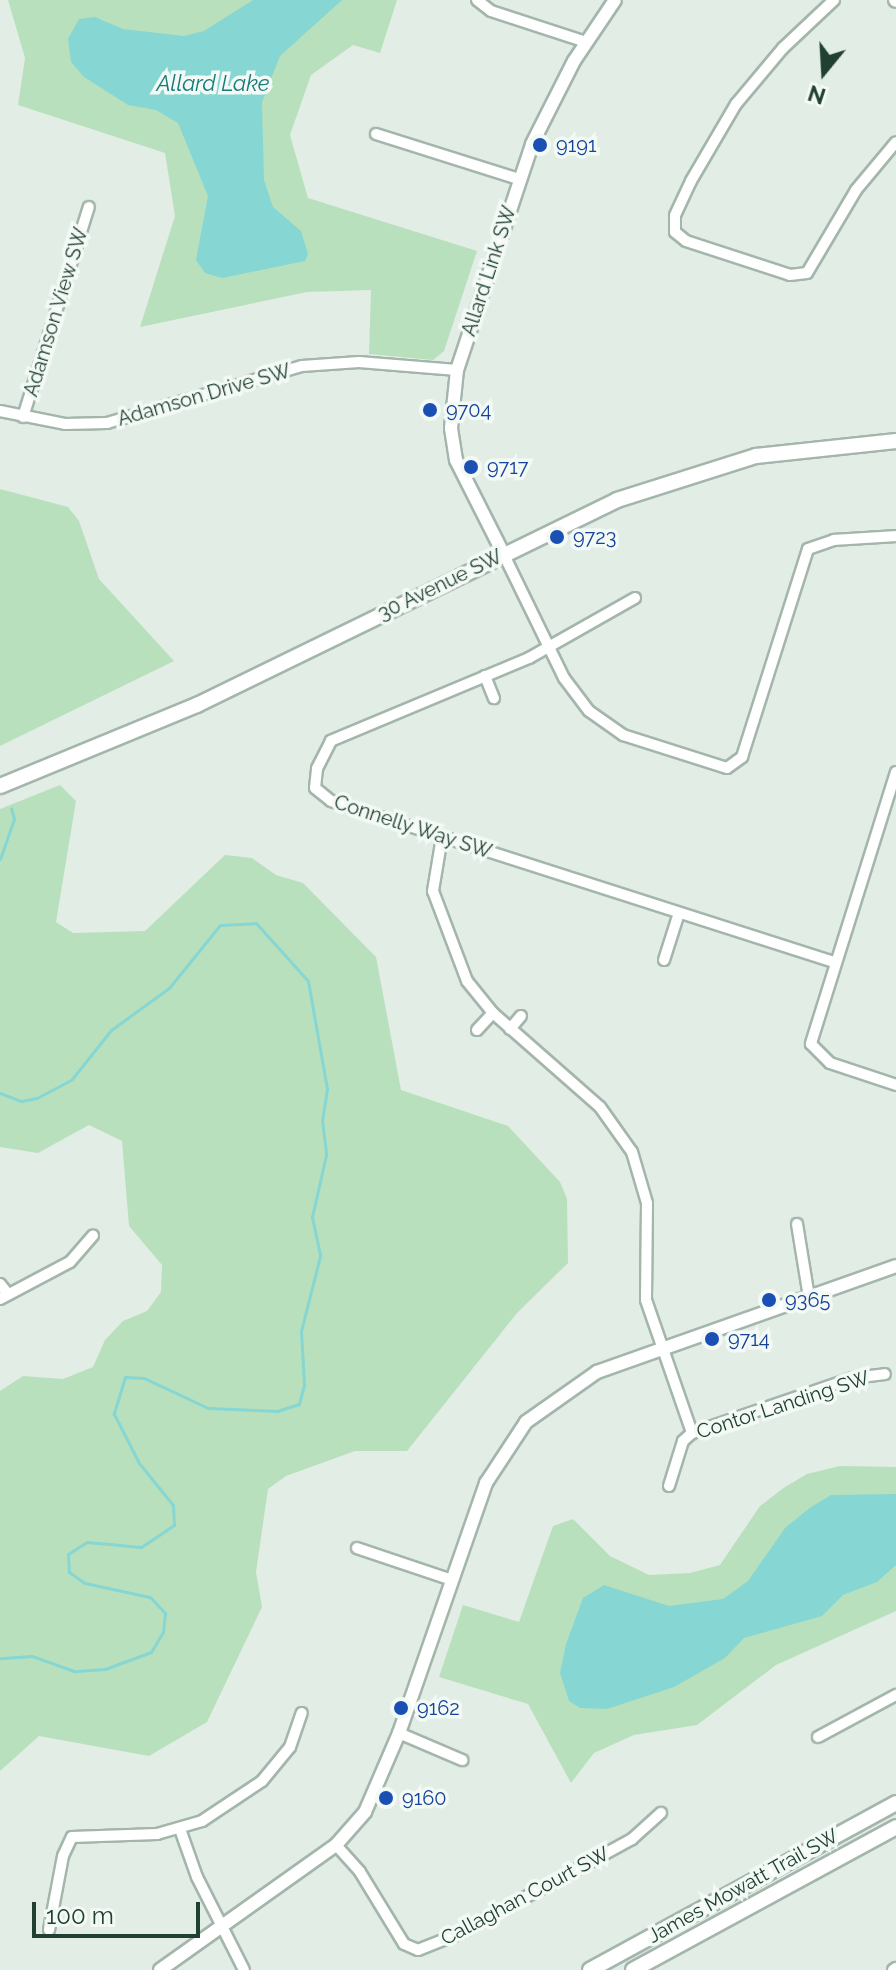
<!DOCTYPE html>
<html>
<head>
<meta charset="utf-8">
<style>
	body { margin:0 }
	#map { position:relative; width:896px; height:1970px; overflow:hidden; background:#e2ede6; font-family:Raleway,sans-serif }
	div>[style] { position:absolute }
	.green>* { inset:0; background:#b9e0bc }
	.water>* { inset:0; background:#86d6d3 }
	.stream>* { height:3px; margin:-1.5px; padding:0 1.5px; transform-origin:1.5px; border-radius:1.5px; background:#86d6d3 }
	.roads { filter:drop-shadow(2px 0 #a4b6ac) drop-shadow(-2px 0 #a4b6ac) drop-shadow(0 2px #a4b6ac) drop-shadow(0 -2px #a4b6ac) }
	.minor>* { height:10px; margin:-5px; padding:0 5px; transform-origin:5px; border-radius:5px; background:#fff }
	.tertiary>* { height:12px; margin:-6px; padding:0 6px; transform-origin:6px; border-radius:6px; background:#fff }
	.secondary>* { height:14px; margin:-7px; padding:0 7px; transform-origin:7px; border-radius:7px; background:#fff }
	.dots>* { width:22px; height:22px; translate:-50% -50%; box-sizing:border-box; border:4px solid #f3f9f5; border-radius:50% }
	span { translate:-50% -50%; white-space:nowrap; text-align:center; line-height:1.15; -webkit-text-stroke:7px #f3f9f5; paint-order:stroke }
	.transit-label { font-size:20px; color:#164399 }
	.left { translate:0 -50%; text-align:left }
	.street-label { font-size:20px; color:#204031 }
	.water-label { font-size:22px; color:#167a78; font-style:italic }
	.north { position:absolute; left:784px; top:32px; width:80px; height:80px; -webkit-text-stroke:6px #f3f9f5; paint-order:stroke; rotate:198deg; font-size:22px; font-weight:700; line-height:32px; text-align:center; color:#204031 }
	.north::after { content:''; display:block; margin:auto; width:28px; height:36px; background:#204031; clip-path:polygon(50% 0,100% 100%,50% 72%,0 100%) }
	.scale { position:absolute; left:32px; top:1902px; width:168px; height:36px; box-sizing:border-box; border:4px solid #204031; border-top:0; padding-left:10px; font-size:24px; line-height:28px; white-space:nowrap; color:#204031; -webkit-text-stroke:6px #f3f9f5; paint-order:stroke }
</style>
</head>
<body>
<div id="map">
	<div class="green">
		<i style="clip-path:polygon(8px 0,397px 0,380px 53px,353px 45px,311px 75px,290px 135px,308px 198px,477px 251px,444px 351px,433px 360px,369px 354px,371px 290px,307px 292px,140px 327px,175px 216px,165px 153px,18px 105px,25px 58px)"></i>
		<i style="clip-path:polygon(0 489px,68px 507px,79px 521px,99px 579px,174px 661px,0 746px)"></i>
		<i style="clip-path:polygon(60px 785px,76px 801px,56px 922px,73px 933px,145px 931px,225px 855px,252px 858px,276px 875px,303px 883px,376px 957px,401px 1090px,508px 1126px,560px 1182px,567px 1199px,568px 1263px,517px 1313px,407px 1451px,355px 1451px,286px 1476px,268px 1489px,256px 1572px,262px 1607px,207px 1722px,149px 1756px,39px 1736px,0 1771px,0 1391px,23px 1376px,63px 1379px,93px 1367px,105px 1340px,123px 1321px,147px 1311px,161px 1292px,162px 1265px,129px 1226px,122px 1141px,89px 1125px,38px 1153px,0 1147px,0 809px)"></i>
		<i style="clip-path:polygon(840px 1466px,896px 1467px,896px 1611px,776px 1665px,697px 1725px,634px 1735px,594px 1753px,571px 1783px,528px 1704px,439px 1677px,463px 1605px,519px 1622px,553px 1526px,573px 1519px,610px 1556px,649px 1575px,690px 1573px,720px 1565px,760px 1506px,785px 1487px,807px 1474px)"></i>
	</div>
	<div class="water">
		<i style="clip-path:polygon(253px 0,342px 0,280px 56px,262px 102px,264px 180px,273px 207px,301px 231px,308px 254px,305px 261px,222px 278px,205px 273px,196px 260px,208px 196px,178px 123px,156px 110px,128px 105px,84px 77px,71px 62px,68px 39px,79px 19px,95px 17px,123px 29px,184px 36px,204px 31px)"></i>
		<i style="clip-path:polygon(896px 1494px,896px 1565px,877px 1582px,843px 1595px,822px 1616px,744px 1638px,725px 1658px,674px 1687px,607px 1709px,580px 1708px,569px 1701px,560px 1673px,566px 1644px,583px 1598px,604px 1585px,669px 1606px,723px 1599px,748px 1581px,785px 1528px,811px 1507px,831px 1495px)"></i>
	</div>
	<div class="stream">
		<i style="left:0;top:859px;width:42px;rotate:-70.7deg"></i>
		<i style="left:14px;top:819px;width:11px;rotate:-105deg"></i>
		<i style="left:0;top:1093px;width:22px;rotate:21deg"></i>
		<i style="left:21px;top:1101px;width:16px;rotate:-11deg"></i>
		<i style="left:37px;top:1098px;width:40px;rotate:-28deg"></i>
		<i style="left:72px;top:1079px;width:63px;rotate:-51.5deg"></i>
		<i style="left:111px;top:1030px;width:72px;rotate:-35.9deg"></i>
		<i style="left:169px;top:988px;width:81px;rotate:-51deg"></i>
		<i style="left:220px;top:925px;width:36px;rotate:-3deg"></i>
		<i style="left:256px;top:923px;width:78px;rotate:48.1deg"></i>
		<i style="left:308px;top:981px;width:110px;rotate:80deg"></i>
		<i style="left:327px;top:1089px;width:31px;rotate:99deg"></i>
		<i style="left:322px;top:1120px;width:35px;rotate:83deg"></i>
		<i style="left:326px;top:1155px;width:64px;rotate:102.7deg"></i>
		<i style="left:312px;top:1217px;width:40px;rotate:78deg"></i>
		<i style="left:320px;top:1256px;width:77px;rotate:104.2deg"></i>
		<i style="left:301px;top:1331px;width:54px;rotate:86.8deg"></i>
		<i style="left:304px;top:1385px;width:20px;rotate:105deg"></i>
		<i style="left:299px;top:1404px;width:22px;rotate:162deg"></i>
		<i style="left:278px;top:1411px;width:70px;rotate:-177.5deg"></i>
		<i style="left:208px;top:1408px;width:71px;rotate:-154.9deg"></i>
		<i style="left:144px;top:1378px;width:19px;rotate:-177deg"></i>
		<i style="left:125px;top:1377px;width:39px;rotate:107deg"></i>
		<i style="left:114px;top:1414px;width:55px;rotate:63deg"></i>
		<i style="left:139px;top:1463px;width:54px;rotate:51deg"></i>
		<i style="left:173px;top:1505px;width:20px;rotate:87deg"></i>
		<i style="left:174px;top:1525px;width:40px;rotate:146deg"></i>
		<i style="left:141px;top:1547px;width:54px;rotate:-174.7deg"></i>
		<i style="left:87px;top:1542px;width:22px;rotate:148deg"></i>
		<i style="left:68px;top:1554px;width:18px;rotate:87deg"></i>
		<i style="left:69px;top:1572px;width:19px;rotate:35deg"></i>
		<i style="left:85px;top:1583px;width:66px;rotate:12.2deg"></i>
		<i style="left:150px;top:1597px;width:22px;rotate:47deg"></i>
		<i style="left:165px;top:1613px;width:19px;rotate:96deg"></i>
		<i style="left:163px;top:1632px;width:23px;rotate:121deg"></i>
		<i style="left:151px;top:1652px;width:49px;rotate:159.7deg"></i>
		<i style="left:105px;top:1669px;width:31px;rotate:176deg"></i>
		<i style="left:74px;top:1671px;width:45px;rotate:-160.3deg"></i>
		<i style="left:32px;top:1656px;width:32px;rotate:176deg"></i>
	</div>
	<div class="roads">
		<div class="minor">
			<i style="left:477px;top:0;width:18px;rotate:38deg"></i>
			<i style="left:491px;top:11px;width:100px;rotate:18.1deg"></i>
			<i style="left:834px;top:0;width:70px;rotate:136.7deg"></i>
			<i style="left:783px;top:48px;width:73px;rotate:130deg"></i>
			<i style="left:736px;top:104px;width:89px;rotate:120.3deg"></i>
			<i style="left:691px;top:181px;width:38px;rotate:115deg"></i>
			<i style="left:675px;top:216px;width:16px;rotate:90deg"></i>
			<i style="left:675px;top:232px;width:14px;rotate:39deg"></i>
			<i style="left:686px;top:241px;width:109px;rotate:18.1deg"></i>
			<i style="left:790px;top:275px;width:17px;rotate:-7deg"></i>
			<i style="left:807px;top:273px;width:96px;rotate:-59.4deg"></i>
			<i style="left:856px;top:190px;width:62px;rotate:-50.2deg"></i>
			<i style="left:376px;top:134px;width:150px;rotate:17.5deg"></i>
			<i style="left:0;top:411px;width:66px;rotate:11.3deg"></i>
			<i style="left:65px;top:424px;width:42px;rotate:-1.4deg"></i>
			<i style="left:107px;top:423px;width:203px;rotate:-16.3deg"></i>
			<i style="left:302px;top:366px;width:57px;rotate:-4deg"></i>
			<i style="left:359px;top:362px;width:98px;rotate:4.7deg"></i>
			<i style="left:23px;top:417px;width:220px;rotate:-72.6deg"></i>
			<i style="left:503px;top:553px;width:139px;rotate:64deg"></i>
			<i style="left:564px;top:678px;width:41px;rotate:52.9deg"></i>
			<i style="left:589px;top:711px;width:42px;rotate:35.2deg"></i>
			<i style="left:623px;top:735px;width:109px;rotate:17.6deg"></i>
			<i style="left:727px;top:768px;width:19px;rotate:-36deg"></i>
			<i style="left:742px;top:757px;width:218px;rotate:-72.4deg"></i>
			<i style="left:808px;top:549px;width:28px;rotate:-19deg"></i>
			<i style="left:834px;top:540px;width:62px;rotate:-3.7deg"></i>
			<i style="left:635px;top:598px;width:122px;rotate:150.5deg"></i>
			<i style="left:529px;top:658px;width:215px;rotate:157.3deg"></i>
			<i style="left:331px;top:741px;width:31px;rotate:117deg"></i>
			<i style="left:317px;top:769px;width:19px;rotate:96deg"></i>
			<i style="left:315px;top:788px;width:21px;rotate:39deg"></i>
			<i style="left:331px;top:801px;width:528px;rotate:17.75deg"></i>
			<i style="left:485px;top:676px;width:24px;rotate:68deg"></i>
			<i style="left:896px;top:772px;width:285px;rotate:107.4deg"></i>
			<i style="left:811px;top:1044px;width:27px;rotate:45deg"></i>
			<i style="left:830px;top:1063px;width:70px;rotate:18.4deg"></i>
			<i style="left:442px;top:837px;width:55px;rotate:99.5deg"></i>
			<i style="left:433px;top:891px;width:96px;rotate:69.3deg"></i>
			<i style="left:467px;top:981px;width:41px;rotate:50.9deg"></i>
			<i style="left:493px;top:1013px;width:142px;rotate:41.3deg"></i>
			<i style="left:600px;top:1107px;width:55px;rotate:54.6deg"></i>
			<i style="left:632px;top:1152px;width:53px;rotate:73.6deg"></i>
			<i style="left:647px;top:1203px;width:97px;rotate:90.6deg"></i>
			<i style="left:646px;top:1300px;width:141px;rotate:70.9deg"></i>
			<i style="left:664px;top:960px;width:49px;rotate:-72.3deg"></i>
			<i style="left:510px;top:1029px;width:17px;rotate:-50deg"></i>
			<i style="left:477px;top:1030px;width:23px;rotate:-47deg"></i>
			<i style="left:797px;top:1224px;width:74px;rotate:80.7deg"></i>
			<i style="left:0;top:1284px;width:13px;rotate:51deg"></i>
			<i style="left:0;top:1299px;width:79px;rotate:-27.9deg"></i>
			<i style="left:70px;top:1262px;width:35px;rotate:-49deg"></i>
			<i style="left:669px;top:1486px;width:47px;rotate:-72.7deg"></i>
			<i style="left:683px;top:1441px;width:12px;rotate:-42deg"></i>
			<i style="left:692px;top:1433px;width:170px;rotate:-18.9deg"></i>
			<i style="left:853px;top:1378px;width:32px;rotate:-7deg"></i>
			<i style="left:357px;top:1548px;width:100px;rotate:18.6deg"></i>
			<i style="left:399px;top:1733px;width:69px;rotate:23.2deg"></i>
			<i style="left:818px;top:1737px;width:89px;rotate:-28.3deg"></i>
			<i style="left:180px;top:1829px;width:51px;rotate:70.5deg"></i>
			<i style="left:197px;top:1877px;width:104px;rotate:63.2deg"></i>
			<i style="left:336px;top:1845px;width:36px;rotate:48deg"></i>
			<i style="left:360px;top:1872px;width:84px;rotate:58.6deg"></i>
			<i style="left:404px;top:1944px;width:15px;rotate:23deg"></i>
			<i style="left:418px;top:1950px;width:43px;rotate:-21.8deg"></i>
			<i style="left:458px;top:1934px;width:198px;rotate:-28.6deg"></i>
			<i style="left:632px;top:1839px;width:39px;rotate:-42deg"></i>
			<i style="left:49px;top:1930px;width:75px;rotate:-79.3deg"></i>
			<i style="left:63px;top:1856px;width:21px;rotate:-65deg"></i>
			<i style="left:72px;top:1837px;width:85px;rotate:-2deg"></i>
			<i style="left:157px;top:1834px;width:47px;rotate:-16.1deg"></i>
			<i style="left:202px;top:1821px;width:72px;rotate:-33.7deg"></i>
			<i style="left:262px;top:1781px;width:44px;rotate:-50.5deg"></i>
			<i style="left:290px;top:1747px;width:36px;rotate:-71deg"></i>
			<i style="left:893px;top:1970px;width:4px;rotate:-34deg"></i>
		</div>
		<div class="tertiary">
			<i style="left:895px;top:0;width:1px;rotate:45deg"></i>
			<i style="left:503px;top:553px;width:104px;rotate:-116.8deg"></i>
			<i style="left:456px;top:460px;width:32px;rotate:-99deg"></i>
			<i style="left:451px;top:428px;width:58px;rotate:-84.1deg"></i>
			<i style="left:457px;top:370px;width:238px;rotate:-71.6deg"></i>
			<i style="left:532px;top:144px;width:93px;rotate:-63.2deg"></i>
			<i style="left:574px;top:61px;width:73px;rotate:-56.1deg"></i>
			<i style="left:160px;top:1970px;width:216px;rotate:-35.4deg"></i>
			<i style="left:336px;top:1845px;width:44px;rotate:-48.7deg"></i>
			<i style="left:365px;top:1812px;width:86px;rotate:-66.7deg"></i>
			<i style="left:399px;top:1733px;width:265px;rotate:-70.8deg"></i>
			<i style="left:486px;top:1483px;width:73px;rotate:-56.7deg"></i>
			<i style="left:526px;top:1422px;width:87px;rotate:-35.2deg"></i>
			<i style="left:597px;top:1372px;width:317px;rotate:-19.5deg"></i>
		</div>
		<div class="secondary">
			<i style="left:0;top:786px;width:213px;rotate:-22.4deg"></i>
			<i style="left:197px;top:705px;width:467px;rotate:-26deg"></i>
			<i style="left:617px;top:500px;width:146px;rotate:-17.6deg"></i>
			<i style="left:756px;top:456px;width:141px;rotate:-6.1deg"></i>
			<i style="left:590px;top:1970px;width:349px;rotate:-28.6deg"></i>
			<i style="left:633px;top:1970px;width:299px;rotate:-28.5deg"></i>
		</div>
	</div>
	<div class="dots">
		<i style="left:540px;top:145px;background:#1a4fb4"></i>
		<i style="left:430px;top:410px;background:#1a4fb4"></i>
		<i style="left:471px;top:467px;background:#1a4fb4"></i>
		<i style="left:557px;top:537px;background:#1a4fb4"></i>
		<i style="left:769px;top:1300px;background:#1a4fb4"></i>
		<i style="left:712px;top:1339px;background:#1a4fb4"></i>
		<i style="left:401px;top:1708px;background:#1a4fb4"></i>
		<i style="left:386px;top:1798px;background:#1a4fb4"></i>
	</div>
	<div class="transit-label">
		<span class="left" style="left:556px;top:145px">9191</span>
		<span class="left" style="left:446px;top:410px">9704</span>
		<span class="left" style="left:487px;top:467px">9717</span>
		<span class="left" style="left:573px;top:537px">9723</span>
		<span class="left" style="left:785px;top:1300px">9365</span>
		<span class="left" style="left:728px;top:1339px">9714</span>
		<span class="left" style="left:417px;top:1708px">9162</span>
		<span class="left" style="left:402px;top:1798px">9160</span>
	</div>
	<div class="street-label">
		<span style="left:489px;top:271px;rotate:-72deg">Allard Link SW</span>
		<span style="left:56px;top:312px;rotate:-73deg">Adamson View SW</span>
		<span style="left:204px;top:395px;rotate:-16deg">Adamson Drive SW</span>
		<span style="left:440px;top:585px;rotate:-26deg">30 Avenue SW</span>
		<span style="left:413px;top:827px;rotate:18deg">Connelly Way SW</span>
		<span style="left:783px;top:1405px;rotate:-18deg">Contor Landing SW</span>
		<span style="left:743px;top:1886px;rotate:-29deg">James Mowatt Trail SW</span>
		<span style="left:525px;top:1896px;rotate:-28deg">Callaghan Court SW</span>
	</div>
	<div class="water-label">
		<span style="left:213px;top:84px">Allard Lake</span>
	</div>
	<div class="north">N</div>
	<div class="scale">100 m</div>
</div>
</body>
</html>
